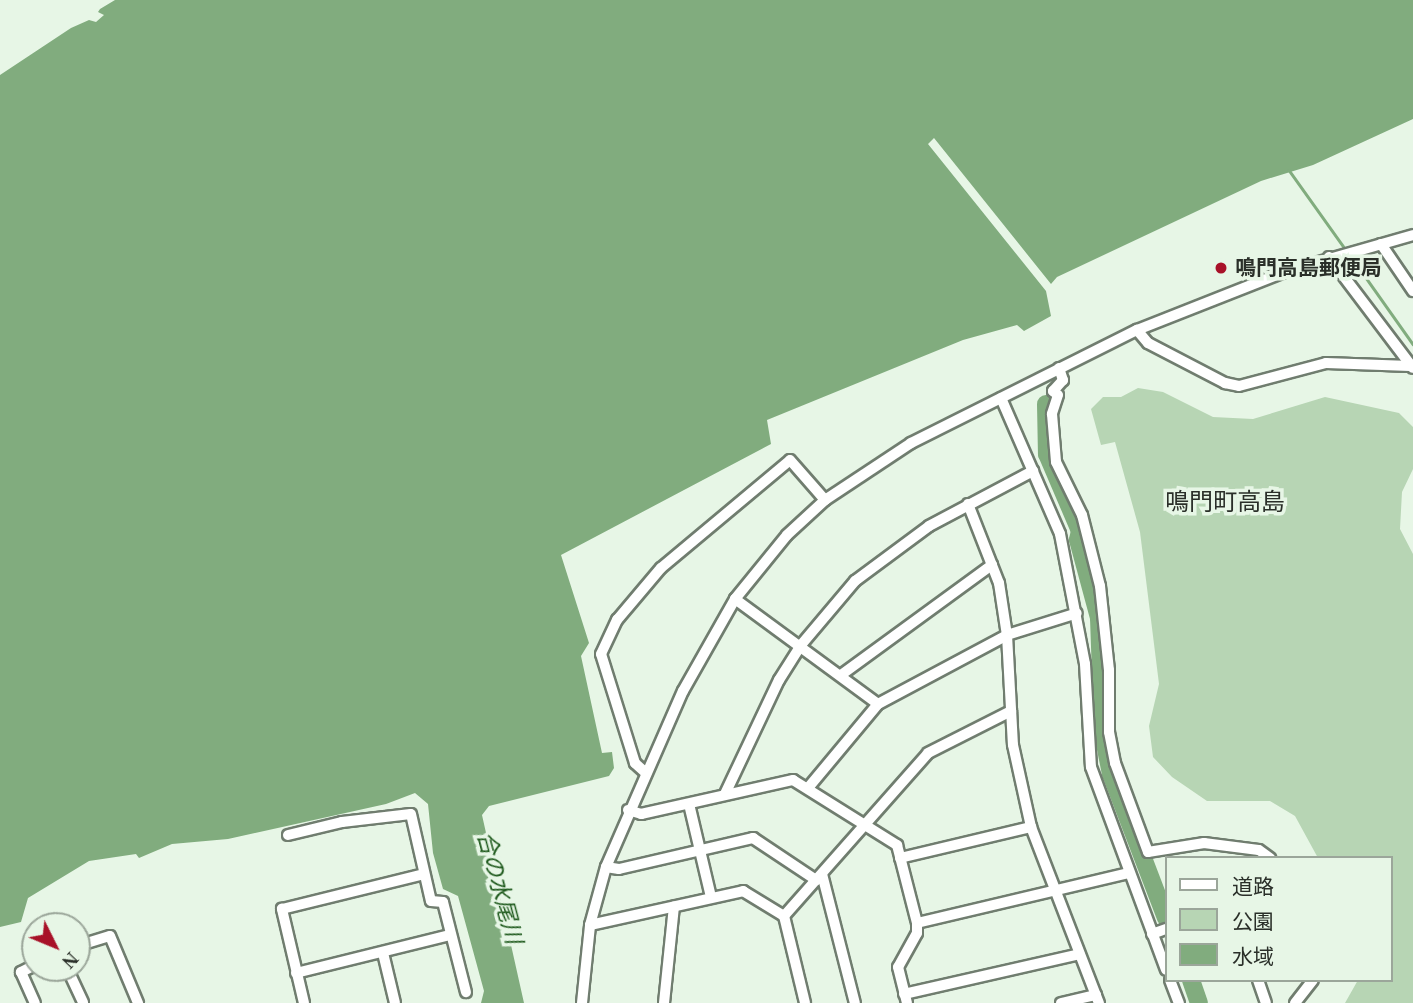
<!DOCTYPE html>
<html>
<head>
<meta charset="utf-8">
<style>
	body { margin:0 }
	#map { position:relative; width:1413px; height:1003px; overflow:hidden; background:#e7f6e6; font-family:"Times New Roman","Noto Sans JP",serif }
	div>[style] { position:absolute }
	.green>* { inset:0; background:#b7d5b4 }
	.water>* { inset:0; background:#81ac7e }
	.stream>* { height:2.5px; margin:-1.25px; padding:0 1.25px; transform-origin:1.25px; border-radius:1.25px; background:#81ac7e }
	.river>* { height:18px; margin:-9px; padding:0 9px; transform-origin:9px; border-radius:9px; background:#81ac7e }
	.roads { filter:drop-shadow(2px 0 #707d6f) drop-shadow(-2px 0 #707d6f) drop-shadow(0 2px #707d6f) drop-shadow(0 -2px #707d6f) }
	.minor>* { height:10px; margin:-5px; padding:0 5px; transform-origin:5px; border-radius:5px; background:#fff }
	.dots>* { width:19px; height:19px; translate:-50% -50%; box-sizing:border-box; border:4px solid #e7f6e6; border-radius:50% }
	span { translate:-50% -50%; white-space:nowrap; text-align:center; line-height:1.15; -webkit-text-stroke:7px #e7f6e6; paint-order:stroke }
	.poi-label { font-size:21px; color:#2a2f29; font-weight:700 }
	.left { translate:0 -50%; text-align:left }
	.water-label { font-size:23px; color:#1f5a1d; font-style:italic }
	.quarter-label { font-size:24px; color:#2a2f29 }
	.legend { position:absolute; left:1165px; top:856px; width:228px; height:126px; box-sizing:border-box; background:#e7f6e6; border:2px solid #9ba69a; margin:0; padding:9px 12px; list-style:none; font-size:21px; color:#2a2f29 }
	.legend li { display:flex; align-items:center; gap:14px; height:35px }
	.legend b { width:35px; border:2px solid #9ba69a }
	.north { position:absolute; left:21px; top:912px; width:70px; height:70px; box-sizing:border-box; background:#e7f6e6; border:2px solid #9ba69a; border-radius:50%; rotate:133deg; font-size:19px; font-weight:700; line-height:28px; text-align:center; color:#2a2f29 }
	.north::after { content:''; display:block; margin:auto; width:24px; height:32px; background:#a81128; clip-path:polygon(50% 0,100% 100%,50% 72%,0 100%) }
</style>
</head>
<body>
<div id="map">
	<div class="green">
		<i style="clip-path:polygon(1138px 388px,1163px 392px,1213px 417px,1253px 419px,1325px 397px,1399px 413px,1413px 427px,1413px 469px,1402px 492px,1400px 529px,1413px 554px,1413px 1003px,1345px 1003px,1358px 980px,1390px 980px,1390px 858px,1318px 858px,1295px 816px,1270px 801px,1207px 801px,1172px 777px,1153px 757px,1149px 726px,1159px 684px,1140px 532px,1115px 442px,1101px 445px,1091px 409px,1103px 397px,1121px 397px)"></i>
	</div>
	<div class="water">
		<i style="clip-path:polygon(115px 0,1413px 0,1413px 119px,1313px 165px,1261px 181px,1057px 277px,1051px 284px,934px 138px,928px 144px,1046px 291px,1051px 316px,1024px 331px,1017px 325px,963px 340px,767px 420px,771px 444px,561px 555px,589px 643px,581px 656px,602px 753px,612px 752px,614px 768px,609px 776px,489px 806px,482px 815px,524px 1003px,481px 1003px,484px 991px,458px 896px,443px 889px,433px 853px,428px 804px,415px 793px,386px 804px,228px 839px,172px 844px,139px 858px,136px 854px,89px 861px,28px 898px,21px 922px,0 927px,0 75px,71px 28px,89px 20px,96px 22px,104px 15px,98px 12px,100px 9px)"></i>
	</div>
	<div class="stream">
		<i style="left:1289px;top:170px;width:98px;rotate:54.5deg"></i>
		<i style="left:1350px;top:255px;width:109px;rotate:54.7deg"></i>
	</div>
	<div class="river">
		<i style="left:1046px;top:404px;width:50px;rotate:88.9deg"></i>
		<i style="left:1047px;top:454px;width:84px;rotate:66.8deg"></i>
		<i style="left:1080px;top:531px;width:9px;rotate:103deg"></i>
		<i style="left:1078px;top:540px;width:81px;rotate:74.9deg"></i>
		<i style="left:1099px;top:618px;width:116px;rotate:88deg"></i>
		<i style="left:1103px;top:734px;width:41px;rotate:78.7deg"></i>
		<i style="left:1111px;top:774px;width:154px;rotate:69.1deg"></i>
		<i style="left:1191px;top:980px;width:24px;rotate:71deg"></i>
	</div>
	<div class="roads">
		<div class="minor">
			<i style="left:1381px;top:244px;width:57px;rotate:55.8deg"></i>
			<i style="left:1329px;top:257px;width:139px;rotate:52.9deg"></i>
			<i style="left:1137px;top:330px;width:17px;rotate:50deg"></i>
			<i style="left:1148px;top:343px;width:87px;rotate:27.5deg"></i>
			<i style="left:1225px;top:383px;width:14px;rotate:12deg"></i>
			<i style="left:1239px;top:386px;width:90px;rotate:-14.8deg"></i>
			<i style="left:1326px;top:363px;width:84px;rotate:2deg"></i>
			<i style="left:1059px;top:368px;width:13px;rotate:72deg"></i>
			<i style="left:1063px;top:380px;width:15px;rotate:132deg"></i>
			<i style="left:1053px;top:391px;width:6px;rotate:39deg"></i>
			<i style="left:1058px;top:395px;width:20px;rotate:108deg"></i>
			<i style="left:1052px;top:414px;width:48px;rotate:85.2deg"></i>
			<i style="left:1056px;top:462px;width:59px;rotate:63.9deg"></i>
			<i style="left:1082px;top:515px;width:73px;rotate:75.8deg"></i>
			<i style="left:1100px;top:586px;width:84px;rotate:83.9deg"></i>
			<i style="left:1109px;top:670px;width:62px;rotate:90deg"></i>
			<i style="left:1109px;top:732px;width:32px;rotate:79deg"></i>
			<i style="left:1115px;top:763px;width:95px;rotate:69.7deg"></i>
			<i style="left:1148px;top:852px;width:57px;rotate:-9.1deg"></i>
			<i style="left:1204px;top:843px;width:55px;rotate:7.3deg"></i>
			<i style="left:1259px;top:850px;width:14px;rotate:36deg"></i>
			<i style="left:1001px;top:398px;width:148px;rotate:66.5deg"></i>
			<i style="left:1060px;top:534px;width:132px;rotate:79.1deg"></i>
			<i style="left:1085px;top:664px;width:103px;rotate:86.7deg"></i>
			<i style="left:1091px;top:767px;width:216px;rotate:69.7deg"></i>
			<i style="left:968px;top:504px;width:85px;rotate:68.6deg"></i>
			<i style="left:999px;top:583px;width:53px;rotate:81.3deg"></i>
			<i style="left:1007px;top:635px;width:110px;rotate:86.9deg"></i>
			<i style="left:1013px;top:745px;width:84px;rotate:77.6deg"></i>
			<i style="left:1031px;top:827px;width:189px;rotate:68.9deg"></i>
			<i style="left:735px;top:599px;width:177px;rotate:36.3deg"></i>
			<i style="left:841px;top:675px;width:187px;rotate:-36.1deg"></i>
			<i style="left:646px;top:773px;width:15px;rotate:-138deg"></i>
			<i style="left:635px;top:763px;width:114px;rotate:-107.3deg"></i>
			<i style="left:601px;top:654px;width:38px;rotate:-65deg"></i>
			<i style="left:617px;top:620px;width:68px;rotate:-49.8deg"></i>
			<i style="left:661px;top:568px;width:168px;rotate:-39.9deg"></i>
			<i style="left:790px;top:460px;width:53px;rotate:48.8deg"></i>
			<i style="left:808px;top:788px;width:109px;rotate:-50.2deg"></i>
			<i style="left:878px;top:704px;width:146px;rotate:-28.1deg"></i>
			<i style="left:1007px;top:635px;width:73px;rotate:-17.4deg"></i>
			<i style="left:725px;top:794px;width:126px;rotate:-64.7deg"></i>
			<i style="left:779px;top:680px;width:41px;rotate:-57.8deg"></i>
			<i style="left:801px;top:645px;width:84px;rotate:-49.8deg"></i>
			<i style="left:855px;top:581px;width:92px;rotate:-36.6deg"></i>
			<i style="left:929px;top:526px;width:118px;rotate:-27.9deg"></i>
			<i style="left:689px;top:804px;width:96px;rotate:76.7deg"></i>
			<i style="left:628px;top:810px;width:14px;rotate:17deg"></i>
			<i style="left:641px;top:814px;width:156px;rotate:-12.6deg"></i>
			<i style="left:793px;top:780px;width:123px;rotate:32deg"></i>
			<i style="left:897px;top:845px;width:81px;rotate:75.6deg"></i>
			<i style="left:917px;top:923px;width:10px;rotate:90deg"></i>
			<i style="left:917px;top:933px;width:39px;rotate:119deg"></i>
			<i style="left:898px;top:967px;width:37px;rotate:76deg"></i>
			<i style="left:288px;top:835px;width:56px;rotate:-13.5deg"></i>
			<i style="left:342px;top:822px;width:69px;rotate:-6.6deg"></i>
			<i style="left:411px;top:814px;width:89px;rotate:77.1deg"></i>
			<i style="left:431px;top:901px;width:12px;rotate:5deg"></i>
			<i style="left:443px;top:902px;width:93px;rotate:75.7deg"></i>
			<i style="left:900px;top:858px;width:135px;rotate:-13.3deg"></i>
			<i style="left:606px;top:867px;width:13px;rotate:9deg"></i>
			<i style="left:619px;top:869px;width:138px;rotate:-13deg"></i>
			<i style="left:753px;top:838px;width:76px;rotate:33.7deg"></i>
			<i style="left:822px;top:874px;width:133px;rotate:75.7deg"></i>
			<i style="left:784px;top:916px;width:217px;rotate:-48.5deg"></i>
			<i style="left:928px;top:753px;width:93px;rotate:-26.8deg"></i>
			<i style="left:917px;top:923px;width:217px;rotate:-13.3deg"></i>
			<i style="left:590px;top:925px;width:157px;rotate:-12.5deg"></i>
			<i style="left:743px;top:891px;width:48px;rotate:31.4deg"></i>
			<i style="left:784px;top:916px;width:89px;rotate:76.4deg"></i>
			<i style="left:1152px;top:934px;width:15px;rotate:-20deg"></i>
			<i style="left:77px;top:946px;width:34px;rotate:-17deg"></i>
			<i style="left:110px;top:936px;width:73px;rotate:67.3deg"></i>
			<i style="left:383px;top:953px;width:51px;rotate:76.5deg"></i>
			<i style="left:35px;top:965px;width:16px;rotate:153deg"></i>
			<i style="left:21px;top:972px;width:34px;rotate:66deg"></i>
			<i style="left:67px;top:968px;width:38px;rotate:65deg"></i>
			<i style="left:296px;top:973px;width:159px;rotate:-13.9deg"></i>
			<i style="left:1170px;top:980px;width:25px;rotate:69deg"></i>
			<i style="left:1258px;top:980px;width:24px;rotate:71deg"></i>
			<i style="left:904px;top:994px;width:180px;rotate:-12.8deg"></i>
			<i style="left:304px;top:1003px;width:97px;rotate:-103.2deg"></i>
			<i style="left:282px;top:909px;width:146px;rotate:-13.8deg"></i>
			<i style="left:582px;top:1003px;width:78px;rotate:-84.1deg"></i>
			<i style="left:590px;top:925px;width:60px;rotate:-74.6deg"></i>
			<i style="left:606px;top:867px;width:192px;rotate:-66.4deg"></i>
			<i style="left:683px;top:691px;width:106px;rotate:-60.5deg"></i>
			<i style="left:735px;top:599px;width:82px;rotate:-50.9deg"></i>
			<i style="left:787px;top:535px;width:52px;rotate:-42.6deg"></i>
			<i style="left:825px;top:500px;width:103px;rotate:-33.5deg"></i>
			<i style="left:911px;top:443px;width:253px;rotate:-26.6deg"></i>
			<i style="left:1137px;top:330px;width:158px;rotate:-21.5deg"></i>
			<i style="left:1284px;top:272px;width:134px;rotate:-16deg"></i>
			<i style="left:664px;top:1003px;width:97px;rotate:-84.1deg"></i>
			<i style="left:1061px;top:1003px;width:36px;rotate:-13deg"></i>
			<i style="left:1295px;top:1003px;width:29px;rotate:-52deg"></i>
		</div>
	</div>
	<div class="dots">
		<i style="left:1221px;top:268px;background:#a81128"></i>
	</div>
	<div class="poi-label">
		<span class="left" style="left:1235px;top:268px">鳴門高島郵便局</span>
	</div>
	<div class="water-label">
		<span style="left:499px;top:888px;rotate:75deg">合の水尾川</span>
	</div>
	<div class="quarter-label">
		<span style="left:1225px;top:503px">鳴門町高島</span>
	</div>
	<ul class="legend">
	<li><b style="height:9px;background:#fff"></b>道路</li>
	<li><b style="height:19px;background:#b7d5b4"></b>公園</li>
	<li><b style="height:19px;background:#81ac7e"></b>水域</li>
	</ul>
	<div class="north">N</div>
</div>
</body>
</html>
